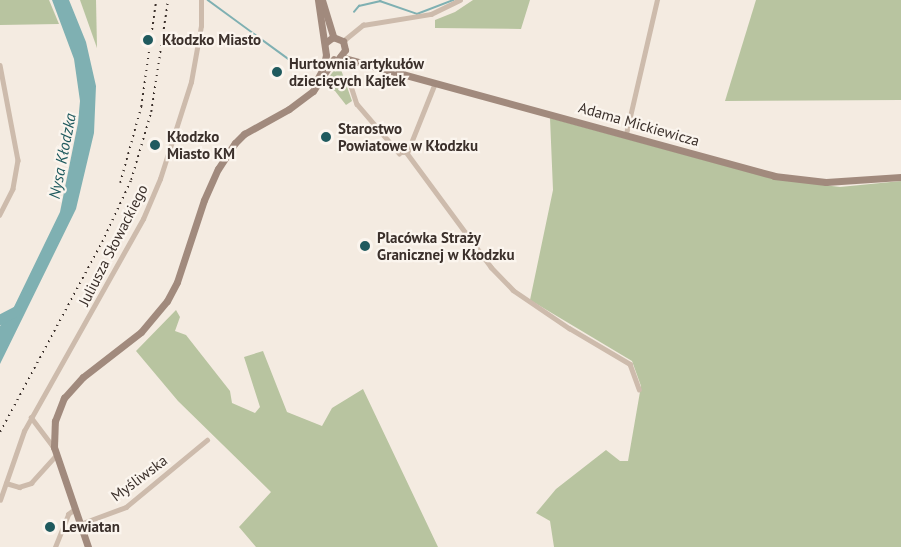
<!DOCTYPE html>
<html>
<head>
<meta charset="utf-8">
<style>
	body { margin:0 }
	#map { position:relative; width:901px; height:547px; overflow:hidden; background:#f4ebe1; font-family:"PT Sans",sans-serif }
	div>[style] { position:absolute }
	.green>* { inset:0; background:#b8c4a0 }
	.water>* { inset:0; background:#7fb0b2 }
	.stream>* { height:1.5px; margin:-0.75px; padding:0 0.75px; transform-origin:0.75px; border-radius:0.75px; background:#7fb0b2 }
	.river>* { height:10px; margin:-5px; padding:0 5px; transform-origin:5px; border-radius:5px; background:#7fb0b2 }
	.street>* { height:4.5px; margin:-2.25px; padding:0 2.25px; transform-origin:2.25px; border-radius:2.25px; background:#cdbbac }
	.secondary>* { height:7px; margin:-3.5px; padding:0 3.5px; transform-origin:3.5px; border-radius:3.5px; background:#a18a7d }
	.rail>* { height:1.5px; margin-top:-0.75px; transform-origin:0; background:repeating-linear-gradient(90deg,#3b302b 0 1.5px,transparent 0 6px) }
	.dots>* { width:16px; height:16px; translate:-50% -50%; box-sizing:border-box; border:3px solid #fbf5ee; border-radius:50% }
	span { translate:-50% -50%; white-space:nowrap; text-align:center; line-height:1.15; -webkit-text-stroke:4.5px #fbf5ee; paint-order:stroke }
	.poi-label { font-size:15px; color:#3b302b; font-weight:700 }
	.left { translate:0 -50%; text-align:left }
	.street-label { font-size:15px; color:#3b302b }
	.water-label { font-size:16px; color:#1f5a5e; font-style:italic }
</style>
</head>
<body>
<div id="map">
	<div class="green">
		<i style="clip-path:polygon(0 0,49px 0,59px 24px,0 25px)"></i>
		<i style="clip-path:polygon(80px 0,96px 0,97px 48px)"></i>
		<i style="clip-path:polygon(473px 0,530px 0,521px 29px,435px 28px,435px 20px,455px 12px)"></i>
		<i style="clip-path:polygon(756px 0,901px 0,901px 100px,725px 101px)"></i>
		<i style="clip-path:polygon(339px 64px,352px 101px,346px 105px,335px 91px,322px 86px)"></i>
		<i style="clip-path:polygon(550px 118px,774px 179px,840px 187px,901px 181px,901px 547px,554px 547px,550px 521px,536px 513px,556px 489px,606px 450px,620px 461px,628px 461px,641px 386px,632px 361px,530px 300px,553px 190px)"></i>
		<i style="clip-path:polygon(176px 310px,180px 317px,175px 331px,186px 335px,230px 391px,232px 403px,255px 413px,260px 407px,244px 357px,263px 351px,287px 412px,322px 426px,332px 408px,363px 389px,438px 547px,256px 547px,239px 527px,271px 492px,178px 401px,136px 351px)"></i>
	</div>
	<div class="water">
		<i style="clip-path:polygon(52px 0,69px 0,86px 42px,96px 86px,94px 133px,76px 209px,0 364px,0 326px,11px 313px,60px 212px,78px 123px,80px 101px,74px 59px)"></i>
	</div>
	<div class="stream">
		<i style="left:208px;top:0;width:115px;rotate:36.2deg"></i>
		<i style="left:301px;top:68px;width:6px;rotate:-31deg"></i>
		<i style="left:354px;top:12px;width:8px;rotate:-50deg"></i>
		<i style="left:359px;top:6px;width:22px;rotate:-13deg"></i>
		<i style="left:380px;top:1px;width:39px;rotate:19deg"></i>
		<i style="left:417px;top:14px;width:39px;rotate:-21deg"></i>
	</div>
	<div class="river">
		<i style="left:0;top:320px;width:19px;rotate:-28deg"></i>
	</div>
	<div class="street">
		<i style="left:343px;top:41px;width:26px;rotate:-39deg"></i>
		<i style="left:363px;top:25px;width:69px;rotate:-9.2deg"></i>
		<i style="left:431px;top:14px;width:32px;rotate:-26deg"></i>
		<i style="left:0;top:65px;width:97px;rotate:79.3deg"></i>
		<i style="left:18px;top:160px;width:29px;rotate:100deg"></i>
		<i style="left:13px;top:189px;width:29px;rotate:117deg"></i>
		<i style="left:350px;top:83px;width:22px;rotate:72deg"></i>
		<i style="left:357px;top:104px;width:65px;rotate:49.4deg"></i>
		<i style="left:399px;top:153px;width:8px"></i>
		<i style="left:407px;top:153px;width:75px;rotate:-68.2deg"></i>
		<i style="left:626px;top:134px;width:138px;rotate:-77deg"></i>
		<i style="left:407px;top:153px;width:142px;rotate:53.6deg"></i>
		<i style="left:491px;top:267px;width:32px;rotate:46deg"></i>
		<i style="left:513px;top:290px;width:68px;rotate:34.2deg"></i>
		<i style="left:569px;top:328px;width:71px;rotate:30.5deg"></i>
		<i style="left:630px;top:364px;width:27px;rotate:70deg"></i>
		<i style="left:31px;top:417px;width:38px;rotate:53deg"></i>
		<i style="left:6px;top:483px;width:14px;rotate:17deg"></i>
		<i style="left:19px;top:487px;width:13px;rotate:-18deg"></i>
		<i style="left:31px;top:483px;width:38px;rotate:-48deg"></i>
		<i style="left:0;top:500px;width:73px;rotate:-70.8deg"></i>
		<i style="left:24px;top:431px;width:243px;rotate:-60.7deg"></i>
		<i style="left:143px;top:219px;width:43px;rotate:-67deg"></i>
		<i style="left:160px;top:179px;width:102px;rotate:-72.3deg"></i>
		<i style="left:191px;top:82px;width:57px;rotate:-79.9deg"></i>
		<i style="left:201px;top:26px;width:26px;rotate:-90deg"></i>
		<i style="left:80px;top:524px;width:49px;rotate:-20.3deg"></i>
		<i style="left:126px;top:507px;width:105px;rotate:-39.6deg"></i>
		<i style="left:55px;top:547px;width:35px;rotate:-68deg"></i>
		<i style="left:68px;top:514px;width:9px;rotate:-36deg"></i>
	</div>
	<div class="secondary">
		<i style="left:322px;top:0;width:39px;rotate:73deg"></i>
		<i style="left:325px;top:43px;width:10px;rotate:-37deg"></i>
		<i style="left:333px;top:37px;width:11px;rotate:22deg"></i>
		<i style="left:343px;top:41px;width:9px;rotate:77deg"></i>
		<i style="left:345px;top:50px;width:10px;rotate:127deg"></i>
		<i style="left:340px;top:57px;width:450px;rotate:15.3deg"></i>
		<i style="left:774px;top:176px;width:52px;rotate:6.6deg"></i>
		<i style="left:826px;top:182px;width:75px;rotate:-3.8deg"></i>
		<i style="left:314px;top:85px;width:18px;rotate:-61deg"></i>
		<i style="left:323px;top:69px;width:14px;rotate:-78deg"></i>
		<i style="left:326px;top:55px;width:56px;rotate:-98.3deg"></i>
		<i style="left:88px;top:547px;width:106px;rotate:-108.8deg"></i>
		<i style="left:54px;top:447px;width:26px;rotate:-88deg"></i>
		<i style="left:55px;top:421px;width:25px;rotate:-69deg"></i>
		<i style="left:64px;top:398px;width:28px;rotate:-48deg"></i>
		<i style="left:83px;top:377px;width:73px;rotate:-37.8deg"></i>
		<i style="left:141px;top:332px;width:40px;rotate:-50deg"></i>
		<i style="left:167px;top:301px;width:21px;rotate:-62deg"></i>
		<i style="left:177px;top:282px;width:86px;rotate:-71.8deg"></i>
		<i style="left:204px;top:200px;width:34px;rotate:-66deg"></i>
		<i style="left:218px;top:169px;width:31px;rotate:-57deg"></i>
		<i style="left:235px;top:143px;width:13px;rotate:-45deg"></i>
		<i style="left:244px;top:134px;width:51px;rotate:-29.1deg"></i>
		<i style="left:289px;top:109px;width:30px;rotate:-37deg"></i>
		<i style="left:313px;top:91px;width:38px;rotate:-57deg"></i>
	</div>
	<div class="rail">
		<i style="left:120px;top:183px;width:79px;rotate:-74.6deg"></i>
		<i style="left:141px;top:107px;width:108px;rotate:-82deg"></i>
		<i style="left:0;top:432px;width:216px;rotate:-61.8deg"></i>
		<i style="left:102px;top:242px;width:68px;rotate:-64.9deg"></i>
		<i style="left:131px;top:180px;width:71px;rotate:-73.6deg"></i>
		<i style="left:151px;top:112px;width:113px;rotate:-81.4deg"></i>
	</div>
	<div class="dots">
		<i style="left:148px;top:40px;background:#1f5a5e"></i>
		<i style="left:277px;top:72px;background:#1f5a5e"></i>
		<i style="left:326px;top:137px;background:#1f5a5e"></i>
		<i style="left:155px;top:145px;background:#1f5a5e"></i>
		<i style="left:365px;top:246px;background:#1f5a5e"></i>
		<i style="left:50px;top:527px;background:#1f5a5e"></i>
	</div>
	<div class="poi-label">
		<span class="left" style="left:162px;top:40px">Kłodzko Miasto</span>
		<span class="left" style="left:289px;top:72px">Hurtownia artykułów<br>dziecięcych Kajtek</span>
		<span class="left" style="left:338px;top:137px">Starostwo<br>Powiatowe w Kłodzku</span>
		<span class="left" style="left:167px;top:145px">Kłodzko<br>Miasto KM</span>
		<span class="left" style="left:377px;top:246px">Placówka Straży<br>Granicznej w Kłodzku</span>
		<span class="left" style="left:62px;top:527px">Lewiatan</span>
	</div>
	<div class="street-label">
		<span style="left:639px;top:124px;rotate:16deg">Adama Mickiewicza</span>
		<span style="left:113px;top:245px;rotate:-63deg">Juliusza Słowackiego</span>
		<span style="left:139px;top:478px;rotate:-37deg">Myśliwska</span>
	</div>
	<div class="water-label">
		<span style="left:62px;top:156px;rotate:-79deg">Nysa Kłodzka</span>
	</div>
</div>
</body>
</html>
